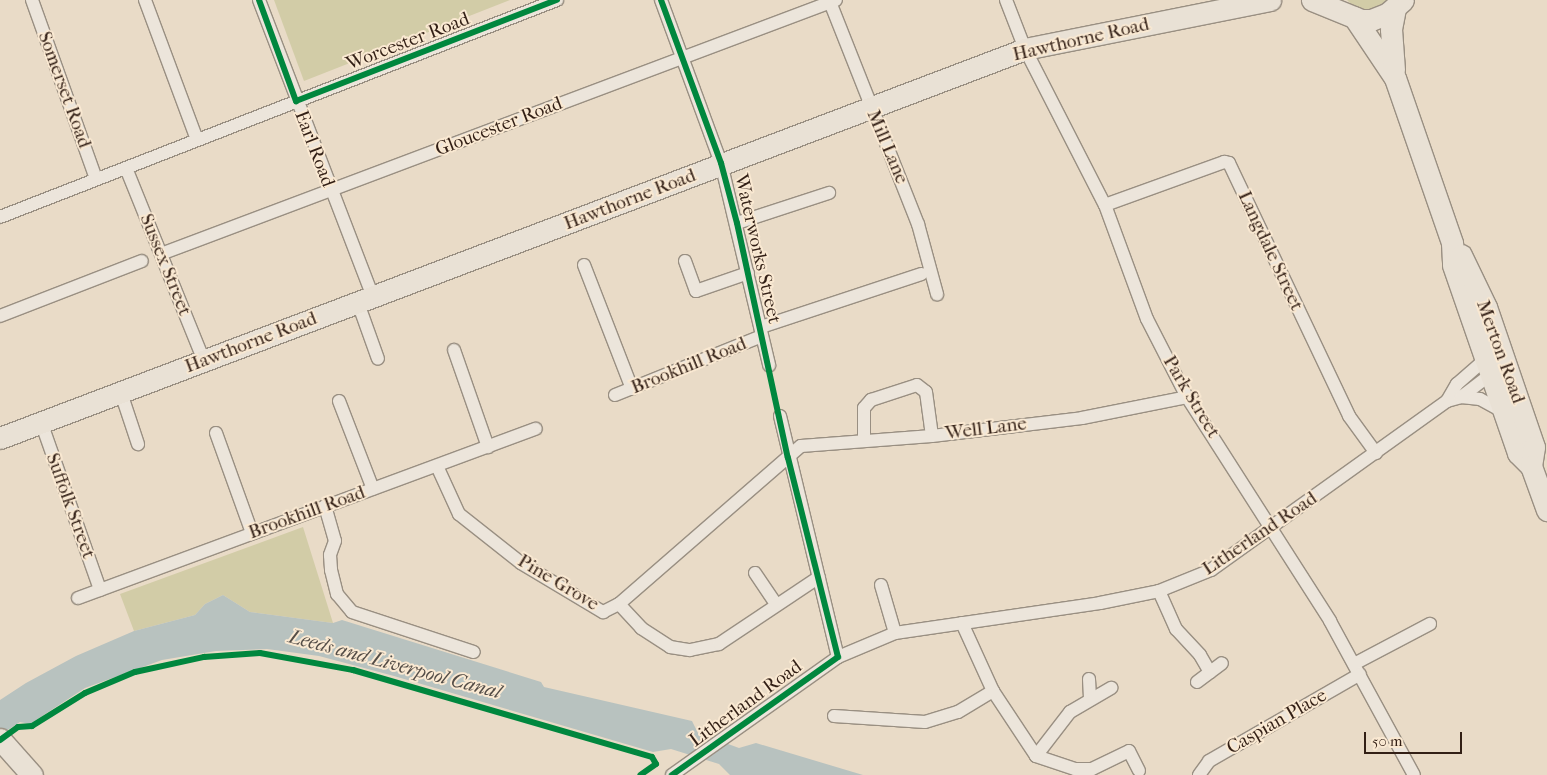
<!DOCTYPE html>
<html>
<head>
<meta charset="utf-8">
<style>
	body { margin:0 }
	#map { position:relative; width:1547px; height:775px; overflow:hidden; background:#e9dbc7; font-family:"IM FELL French Canon",serif }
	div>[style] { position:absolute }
	.green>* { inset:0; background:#d2cca7 }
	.water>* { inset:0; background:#b8c2bf }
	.roads { filter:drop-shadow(1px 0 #998f82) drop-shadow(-1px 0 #998f82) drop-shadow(0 1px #998f82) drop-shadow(0 -1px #998f82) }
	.street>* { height:12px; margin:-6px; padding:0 6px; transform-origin:6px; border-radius:6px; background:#ece5db }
	.primary>* { height:21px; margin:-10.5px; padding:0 10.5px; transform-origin:10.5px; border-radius:10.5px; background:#e9e1d5 }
	.cycleway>* { height:6px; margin:-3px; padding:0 3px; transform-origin:3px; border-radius:3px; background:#00873e }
	span { translate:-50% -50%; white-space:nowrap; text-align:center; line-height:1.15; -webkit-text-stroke:4px #fae9d2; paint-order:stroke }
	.street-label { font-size:19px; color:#321f15 }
	.water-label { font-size:20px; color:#544d47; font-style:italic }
	.scale { position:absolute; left:1364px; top:732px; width:98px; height:22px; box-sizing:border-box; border:2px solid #321f15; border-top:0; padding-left:6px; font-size:15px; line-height:18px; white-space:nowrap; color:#321f15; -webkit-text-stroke:4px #fae9d2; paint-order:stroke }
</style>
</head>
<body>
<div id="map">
	<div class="green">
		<i style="clip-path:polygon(274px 0,510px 0,304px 81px)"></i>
		<i style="clip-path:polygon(1347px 0,1389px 0,1384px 5px,1367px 10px,1354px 7px)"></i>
		<i style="clip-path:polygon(303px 527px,333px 623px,250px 612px,223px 595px,205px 604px,195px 615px,134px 631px,120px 594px)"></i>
	</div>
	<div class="water">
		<i style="clip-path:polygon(223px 595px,250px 612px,333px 623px,342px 620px,541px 682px,544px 687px,692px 721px,698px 733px,739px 748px,756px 743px,863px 775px,730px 775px,719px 764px,671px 749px,653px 752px,394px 676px,319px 656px,267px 649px,216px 651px,162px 660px,85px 688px,30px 724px,20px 722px,0 735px,0 700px,26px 683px,76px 656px,134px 631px,195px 615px,205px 604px)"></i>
	</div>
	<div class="roads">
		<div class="street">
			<i style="left:32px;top:0;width:190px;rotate:70.3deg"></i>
			<i style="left:145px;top:0;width:149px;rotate:69.6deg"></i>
			<i style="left:259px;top:0;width:318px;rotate:69deg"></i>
			<i style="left:661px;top:0;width:174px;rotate:69.8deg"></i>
			<i style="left:721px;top:163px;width:208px;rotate:76.6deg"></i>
			<i style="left:1006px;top:0;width:53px;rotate:68.8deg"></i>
			<i style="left:1025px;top:49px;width:175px;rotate:62.9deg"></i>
			<i style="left:1105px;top:205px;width:121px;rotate:69.8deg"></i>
			<i style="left:1147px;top:319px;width:88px;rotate:62.9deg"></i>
			<i style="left:1187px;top:397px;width:266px;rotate:57.4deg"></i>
			<i style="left:1330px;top:621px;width:175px;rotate:61.4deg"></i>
			<i style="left:830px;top:2px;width:239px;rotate:68.4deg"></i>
			<i style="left:918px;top:224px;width:73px;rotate:74.8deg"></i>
			<i style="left:126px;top:168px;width:208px;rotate:68deg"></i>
			<i style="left:1105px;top:205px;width:127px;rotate:-19.9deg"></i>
			<i style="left:1224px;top:162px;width:5px;rotate:11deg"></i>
			<i style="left:1229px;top:163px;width:280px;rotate:64.6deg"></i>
			<i style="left:1349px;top:416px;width:46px;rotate:53.9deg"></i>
			<i style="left:0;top:217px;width:598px;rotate:-21.29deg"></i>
			<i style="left:737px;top:223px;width:97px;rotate:-18.1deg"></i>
			<i style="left:161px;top:254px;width:721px;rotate:-20.62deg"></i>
			<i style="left:685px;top:261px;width:32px;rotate:70deg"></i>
			<i style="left:696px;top:291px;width:55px;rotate:-19.1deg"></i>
			<i style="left:584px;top:265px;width:133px;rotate:68.8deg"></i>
			<i style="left:358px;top:303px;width:59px;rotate:70.3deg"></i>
			<i style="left:0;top:316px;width:152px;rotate:-21.2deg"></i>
			<i style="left:761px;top:327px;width:169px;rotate:-18.3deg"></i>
			<i style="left:454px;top:350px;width:103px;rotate:70.7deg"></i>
			<i style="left:121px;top:393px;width:54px;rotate:71.6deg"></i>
			<i style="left:615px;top:395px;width:158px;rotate:-21.9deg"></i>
			<i style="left:1461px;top:397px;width:19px;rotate:6deg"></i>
			<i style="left:1480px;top:399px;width:25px;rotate:29deg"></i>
			<i style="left:339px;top:401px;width:94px;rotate:68.9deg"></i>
			<i style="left:1447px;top:401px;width:20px;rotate:-60deg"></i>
			<i style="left:1457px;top:384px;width:30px;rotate:-41deg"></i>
			<i style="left:1480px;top:364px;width:11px;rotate:-10deg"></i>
			<i style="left:780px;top:416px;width:248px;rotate:76.5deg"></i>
			<i style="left:41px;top:422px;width:178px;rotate:70.6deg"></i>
			<i style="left:216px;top:433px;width:106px;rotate:70.2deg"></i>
			<i style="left:864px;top:440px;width:32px;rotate:-90deg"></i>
			<i style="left:864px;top:408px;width:11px;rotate:-49deg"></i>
			<i style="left:871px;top:400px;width:48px;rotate:-18.1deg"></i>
			<i style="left:917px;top:385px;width:11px;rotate:38deg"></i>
			<i style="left:926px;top:392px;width:44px;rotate:82.2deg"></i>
			<i style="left:437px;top:466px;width:53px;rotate:65.4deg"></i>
			<i style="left:459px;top:514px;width:79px;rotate:38.3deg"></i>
			<i style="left:521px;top:563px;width:96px;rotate:30.9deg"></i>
			<i style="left:603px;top:612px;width:18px;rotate:-27deg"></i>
			<i style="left:619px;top:604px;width:241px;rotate:-41deg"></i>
			<i style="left:801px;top:446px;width:131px;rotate:-4.4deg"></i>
			<i style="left:932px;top:436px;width:151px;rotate:-6.8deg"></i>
			<i style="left:1082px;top:418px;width:107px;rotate:-11.3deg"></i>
			<i style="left:325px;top:506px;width:36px;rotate:74deg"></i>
			<i style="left:335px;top:541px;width:15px;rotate:110deg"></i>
			<i style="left:330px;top:555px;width:15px;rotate:86deg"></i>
			<i style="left:331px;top:570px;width:25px;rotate:76deg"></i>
			<i style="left:337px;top:594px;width:23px;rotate:50deg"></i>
			<i style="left:352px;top:612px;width:128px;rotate:18.2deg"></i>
			<i style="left:755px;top:573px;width:37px;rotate:56deg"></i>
			<i style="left:881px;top:585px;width:50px;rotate:73.7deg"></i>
			<i style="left:1159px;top:591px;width:42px;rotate:65.9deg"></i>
			<i style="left:1176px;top:629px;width:35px;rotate:47deg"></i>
			<i style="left:1200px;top:655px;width:20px;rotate:60deg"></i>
			<i style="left:78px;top:598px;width:488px;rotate:-20.3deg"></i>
			<i style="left:619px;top:604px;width:33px;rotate:47deg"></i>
			<i style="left:641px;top:628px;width:35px;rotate:33deg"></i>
			<i style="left:670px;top:647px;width:20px;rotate:9deg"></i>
			<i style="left:690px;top:650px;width:30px;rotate:-12deg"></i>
			<i style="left:719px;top:644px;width:120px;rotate:-33.8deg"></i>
			<i style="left:962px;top:623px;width:75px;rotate:65.5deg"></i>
			<i style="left:993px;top:691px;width:78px;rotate:56.5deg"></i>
			<i style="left:1036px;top:756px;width:41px;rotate:18.4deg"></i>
			<i style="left:1075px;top:769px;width:17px"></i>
			<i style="left:1092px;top:769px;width:41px;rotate:-25.9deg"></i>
			<i style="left:1129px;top:751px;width:22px;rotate:63deg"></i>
			<i style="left:1354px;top:664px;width:86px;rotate:-27.8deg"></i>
			<i style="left:1089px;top:679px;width:18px;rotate:87deg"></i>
			<i style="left:1197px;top:682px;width:31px;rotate:-37deg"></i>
			<i style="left:834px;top:716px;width:91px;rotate:3.8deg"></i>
			<i style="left:925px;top:722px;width:34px;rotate:-17deg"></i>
			<i style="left:958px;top:712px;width:41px;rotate:-31deg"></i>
			<i style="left:1036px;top:756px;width:56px;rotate:-52.3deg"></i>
			<i style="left:1070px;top:712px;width:48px;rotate:-30.3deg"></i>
			<i style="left:672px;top:775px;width:204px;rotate:-35.4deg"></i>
			<i style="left:838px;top:657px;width:62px;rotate:-22.8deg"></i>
			<i style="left:895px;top:633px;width:207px;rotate:-8.3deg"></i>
			<i style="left:1100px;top:603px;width:60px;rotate:-11.5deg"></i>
			<i style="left:1159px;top:591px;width:56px;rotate:-22deg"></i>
			<i style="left:1211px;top:570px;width:290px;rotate:-35.6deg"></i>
			<i style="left:1447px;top:401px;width:15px;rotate:-16deg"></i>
			<i style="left:1461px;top:397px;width:43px;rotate:-37.4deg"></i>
			<i style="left:1199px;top:775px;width:17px;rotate:-54deg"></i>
			<i style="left:1209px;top:761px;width:174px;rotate:-29.9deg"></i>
		</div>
		<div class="primary">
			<i style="left:1312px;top:0;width:53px;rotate:22.2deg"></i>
			<i style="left:1361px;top:20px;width:10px"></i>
			<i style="left:1371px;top:20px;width:17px;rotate:-21deg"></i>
			<i style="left:1387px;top:14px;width:21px;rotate:-41deg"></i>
			<i style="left:1354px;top:17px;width:73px;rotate:56.1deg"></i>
			<i style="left:1395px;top:78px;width:175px;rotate:70.9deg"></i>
			<i style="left:1452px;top:243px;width:22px;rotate:87deg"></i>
			<i style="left:1453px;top:265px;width:199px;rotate:70.9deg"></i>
			<i style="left:1518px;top:453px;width:18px;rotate:45deg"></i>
			<i style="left:1394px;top:70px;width:41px;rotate:-94.2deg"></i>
			<i style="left:1391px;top:29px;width:20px;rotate:-79deg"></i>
			<i style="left:1461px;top:255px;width:58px;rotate:64.3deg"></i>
			<i style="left:1486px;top:307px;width:148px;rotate:71.1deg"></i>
			<i style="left:1534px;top:447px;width:19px;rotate:99deg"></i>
			<i style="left:1531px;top:466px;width:47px;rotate:70deg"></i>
			<i style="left:0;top:438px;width:1096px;rotate:-20.78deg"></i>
			<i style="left:1025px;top:49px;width:250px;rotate:-11.3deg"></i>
			<i style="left:0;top:739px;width:48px;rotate:48.4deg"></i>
		</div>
	</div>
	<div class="cycleway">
		<i style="left:259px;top:0;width:108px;rotate:69.9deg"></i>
		<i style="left:296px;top:101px;width:280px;rotate:-21.2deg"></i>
		<i style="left:661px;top:0;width:174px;rotate:69.8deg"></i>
		<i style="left:721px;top:163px;width:62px;rotate:75.1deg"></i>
		<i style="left:737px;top:223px;width:240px;rotate:77.8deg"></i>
		<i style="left:788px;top:458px;width:205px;rotate:75.9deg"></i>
		<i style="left:838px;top:657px;width:204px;rotate:144.6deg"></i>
		<i style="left:0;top:740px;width:22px;rotate:-36deg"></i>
		<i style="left:18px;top:727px;width:14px;rotate:-4deg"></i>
		<i style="left:32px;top:726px;width:62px;rotate:-31.9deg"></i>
		<i style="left:85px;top:693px;width:54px;rotate:-22.8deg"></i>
		<i style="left:135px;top:672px;width:71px;rotate:-12.3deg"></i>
		<i style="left:204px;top:657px;width:56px;rotate:-4.1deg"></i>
		<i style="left:260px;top:653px;width:95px;rotate:10.4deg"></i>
		<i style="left:353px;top:670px;width:311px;rotate:16.2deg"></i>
		<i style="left:652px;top:757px;width:8px;rotate:60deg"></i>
		<i style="left:656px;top:764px;width:19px;rotate:145deg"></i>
	</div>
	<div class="street-label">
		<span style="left:1081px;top:40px;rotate:-13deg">Hawthorne Road</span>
		<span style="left:408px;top:42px;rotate:-21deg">Worcester Road</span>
		<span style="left:64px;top:90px;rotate:70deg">Somerset Road</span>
		<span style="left:499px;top:127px;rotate:-21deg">Gloucester Road</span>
		<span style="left:887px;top:147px;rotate:67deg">Mill Lane</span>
		<span style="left:314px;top:149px;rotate:69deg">Earl Road</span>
		<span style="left:630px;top:200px;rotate:-21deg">Hawthorne Road</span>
		<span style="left:757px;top:249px;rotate:77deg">Waterworks Street</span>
		<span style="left:1270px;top:251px;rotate:65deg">Langdale Street</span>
		<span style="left:165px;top:265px;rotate:68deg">Sussex Street</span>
		<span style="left:251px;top:343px;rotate:-21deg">Hawthorne Road</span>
		<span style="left:1500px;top:352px;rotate:70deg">Merton Road</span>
		<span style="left:689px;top:366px;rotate:-22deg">Brookhill Road</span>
		<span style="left:1191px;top:397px;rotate:59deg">Park Street</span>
		<span style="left:986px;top:429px;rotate:-7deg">Well Lane</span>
		<span style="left:70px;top:506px;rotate:70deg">Suffolk Street</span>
		<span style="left:307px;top:513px;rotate:-20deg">Brookhill Road</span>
		<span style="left:1260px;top:534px;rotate:-34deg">Litherland Road</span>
		<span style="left:558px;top:583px;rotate:31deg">Pine Grove</span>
		<span style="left:746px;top:704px;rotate:-36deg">Litherland Road</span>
		<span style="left:1277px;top:722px;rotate:-30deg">Caspian Place</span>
	</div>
	<div class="water-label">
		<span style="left:395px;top:664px;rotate:15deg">Leeds and Liverpool Canal</span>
	</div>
	<div class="scale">50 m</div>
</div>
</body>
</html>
